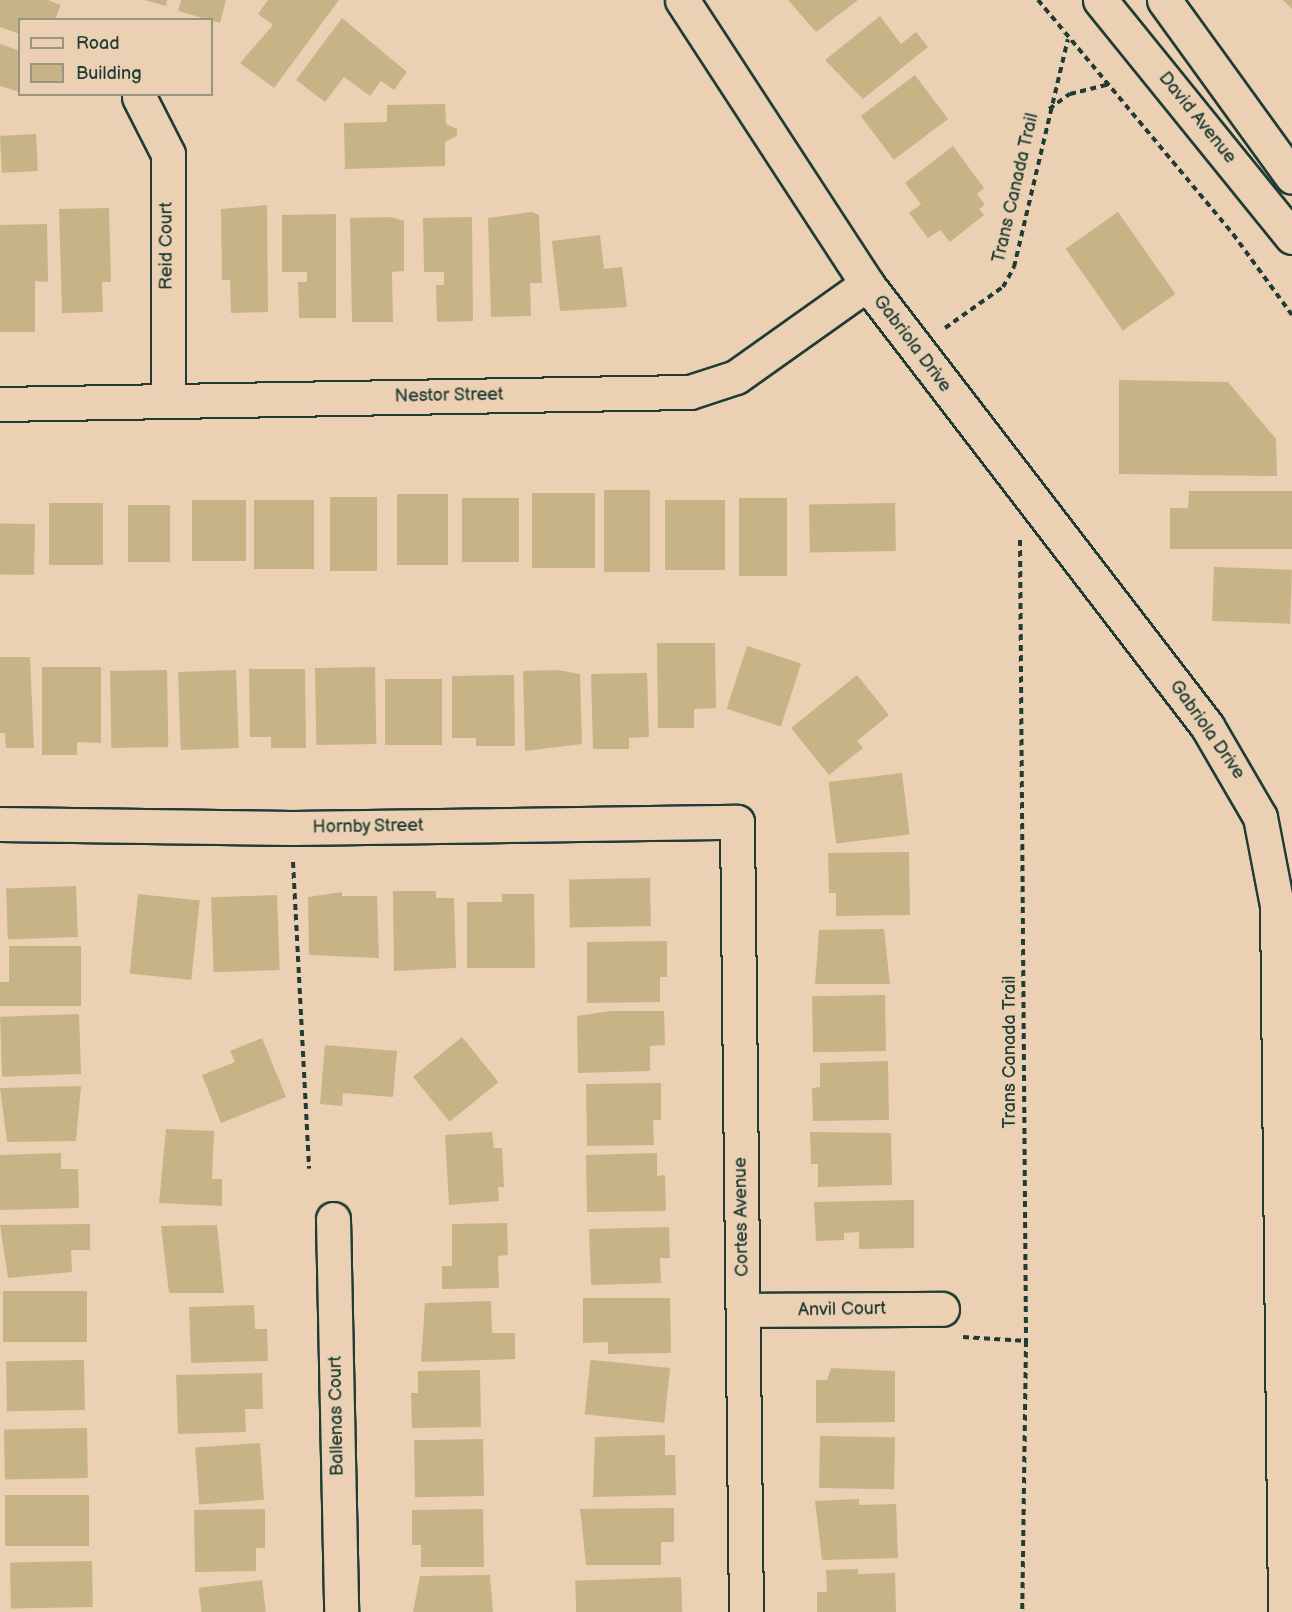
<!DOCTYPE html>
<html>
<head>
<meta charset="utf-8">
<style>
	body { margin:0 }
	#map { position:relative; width:1292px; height:1612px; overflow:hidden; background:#ecd0b3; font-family:"Balsamiq Sans",sans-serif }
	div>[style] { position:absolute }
	.building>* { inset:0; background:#c6b487; transform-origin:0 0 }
	.path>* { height:4px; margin-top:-2px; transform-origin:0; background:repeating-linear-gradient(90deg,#1f3d34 0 6px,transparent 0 10.5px) }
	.roads { filter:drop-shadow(2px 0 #1f3d34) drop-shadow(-2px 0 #1f3d34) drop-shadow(0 2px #1f3d34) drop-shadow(0 -2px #1f3d34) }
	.minor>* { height:33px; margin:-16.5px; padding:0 16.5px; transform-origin:16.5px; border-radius:16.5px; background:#ecd0b3 }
	.tertiary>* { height:33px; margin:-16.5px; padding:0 16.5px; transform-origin:16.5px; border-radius:16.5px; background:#ecd0b3 }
	.secondary>* { height:33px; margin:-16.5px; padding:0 16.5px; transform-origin:16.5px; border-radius:16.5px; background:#ecd0b3 }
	span { translate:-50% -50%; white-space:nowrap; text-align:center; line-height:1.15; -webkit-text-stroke:5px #ecd0b3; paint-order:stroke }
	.street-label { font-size:18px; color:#1f3d34 }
	.legend { position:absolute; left:18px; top:18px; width:195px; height:78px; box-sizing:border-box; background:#ecd0b3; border:2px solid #9a9580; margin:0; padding:8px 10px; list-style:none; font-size:18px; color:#1f3d34 }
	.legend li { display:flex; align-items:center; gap:12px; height:30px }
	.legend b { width:30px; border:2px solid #9a9580 }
</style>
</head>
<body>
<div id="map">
	<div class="building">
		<i style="clip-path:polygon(0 0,48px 0,61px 5px,55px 20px,20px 20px,20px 34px,0 27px)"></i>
		<i style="clip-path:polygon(144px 0,167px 0,166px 6px)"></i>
		<i style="clip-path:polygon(181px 0,226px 0,220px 23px,178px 11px)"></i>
		<i style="clip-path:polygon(268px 0,339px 0,274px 88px,240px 63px,273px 25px,258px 14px)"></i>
		<i style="clip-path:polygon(788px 0,858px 0,816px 32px)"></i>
		<i style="clip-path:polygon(1283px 0,1292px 0,1292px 9px)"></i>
		<i style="clip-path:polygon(880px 16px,901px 44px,916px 32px,928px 47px,863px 99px,825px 60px)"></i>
		<i style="clip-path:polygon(342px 18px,407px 72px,394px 90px,381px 81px,370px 96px,344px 77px,325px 102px,296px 80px)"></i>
		<i style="clip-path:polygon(0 44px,20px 51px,20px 92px,0 86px)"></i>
		<i style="left:915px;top:75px;width:55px;height:68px;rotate:53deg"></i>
		<i style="clip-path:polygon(445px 104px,446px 124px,457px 129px,457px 136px,445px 142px,445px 166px,345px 169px,344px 123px,387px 122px,387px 105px)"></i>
		<i style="left:36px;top:134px;width:37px;height:36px;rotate:87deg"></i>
		<i style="clip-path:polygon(953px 146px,984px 188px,977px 194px,985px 205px,979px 209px,984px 215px,950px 242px,940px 230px,928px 238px,909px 213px,921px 204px,905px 183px)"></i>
		<i style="clip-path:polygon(267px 205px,268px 312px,231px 313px,230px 280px,222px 280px,221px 209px)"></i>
		<i style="clip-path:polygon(109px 208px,111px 282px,102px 282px,103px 312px,62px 313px,59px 209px)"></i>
		<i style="clip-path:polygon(532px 212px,539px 215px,542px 283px,530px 283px,531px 316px,491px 317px,488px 218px)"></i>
		<i style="left:1118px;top:212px;width:100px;height:64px;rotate:55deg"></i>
		<i style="clip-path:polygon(336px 214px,336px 318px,299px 318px,298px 282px,307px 282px,307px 272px,282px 272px,282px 215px)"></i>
		<i style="clip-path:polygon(391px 217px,404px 221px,404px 271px,392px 272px,393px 322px,352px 322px,350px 218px)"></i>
		<i style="clip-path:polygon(472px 217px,473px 321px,437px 322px,436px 285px,444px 285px,444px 272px,424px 272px,423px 218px)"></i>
		<i style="clip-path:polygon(47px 224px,48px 282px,35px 281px,35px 332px,0 332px,0 225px)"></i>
		<i style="clip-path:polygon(600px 235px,604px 269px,622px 267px,627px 307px,560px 311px,552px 241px)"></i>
		<i style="clip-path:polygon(1119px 380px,1228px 382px,1276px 439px,1277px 476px,1119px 474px)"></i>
		<i style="left:604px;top:490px;width:46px;height:82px"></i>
		<i style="clip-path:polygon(1189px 491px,1292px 491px,1292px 549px,1170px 549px,1170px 508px,1188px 508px)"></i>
		<i style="left:532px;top:493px;width:63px;height:75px"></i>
		<i style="left:397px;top:494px;width:51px;height:71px"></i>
		<i style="left:330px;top:497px;width:47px;height:74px"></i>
		<i style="left:462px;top:498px;width:57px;height:64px"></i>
		<i style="left:739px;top:498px;width:48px;height:78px"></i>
		<i style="left:192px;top:500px;width:54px;height:61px"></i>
		<i style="left:254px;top:500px;width:60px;height:69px"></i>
		<i style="left:665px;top:500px;width:60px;height:70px"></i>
		<i style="left:49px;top:503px;width:54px;height:62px"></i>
		<i style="left:895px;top:503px;width:48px;height:86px;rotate:89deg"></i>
		<i style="left:128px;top:505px;width:42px;height:57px"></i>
		<i style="left:35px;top:524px;width:51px;height:35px;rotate:91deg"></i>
		<i style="left:1214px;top:567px;width:78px;height:54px;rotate:2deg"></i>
		<i style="clip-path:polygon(657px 643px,715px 643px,716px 708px,694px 709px,694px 728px,658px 728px)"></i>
		<i style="left:747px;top:646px;width:57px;height:66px;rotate:18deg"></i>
		<i style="clip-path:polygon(0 657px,30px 657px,34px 748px,6px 748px,5px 733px,0 733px)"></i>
		<i style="clip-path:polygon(42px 667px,101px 667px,101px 743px,77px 742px,77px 755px,42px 755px)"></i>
		<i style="left:375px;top:667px;width:77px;height:60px;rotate:89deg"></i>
		<i style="clip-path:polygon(249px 669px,305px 669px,306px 748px,271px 748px,271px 737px,250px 737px)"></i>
		<i style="left:167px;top:670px;width:77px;height:57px;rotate:89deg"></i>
		<i style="left:236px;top:670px;width:78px;height:58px;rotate:88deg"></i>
		<i style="clip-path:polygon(557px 670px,580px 674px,582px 744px,525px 751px,523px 671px)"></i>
		<i style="clip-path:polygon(647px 673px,649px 737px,629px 738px,629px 749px,593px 749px,591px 674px)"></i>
		<i style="clip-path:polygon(514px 675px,515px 746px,476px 746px,476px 738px,452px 738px,452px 676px)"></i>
		<i style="clip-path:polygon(857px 675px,889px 715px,857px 741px,863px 748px,829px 775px,791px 728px)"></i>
		<i style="left:442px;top:679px;width:66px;height:57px;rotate:90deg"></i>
		<i style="left:902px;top:773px;width:62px;height:74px;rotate:83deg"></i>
		<i style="clip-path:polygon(909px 852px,910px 915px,836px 916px,836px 893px,829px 893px,828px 853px)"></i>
		<i style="left:650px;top:878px;width:48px;height:81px;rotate:89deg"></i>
		<i style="left:76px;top:886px;width:51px;height:70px;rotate:88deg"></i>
		<i style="clip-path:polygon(393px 891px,436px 891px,436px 898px,454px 898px,456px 968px,394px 971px)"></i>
		<i style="clip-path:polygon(342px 892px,342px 896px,377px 896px,379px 958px,309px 955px,308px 897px)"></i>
		<i style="left:138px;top:894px;width:62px;height:80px;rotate:6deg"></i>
		<i style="clip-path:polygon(502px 894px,534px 894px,535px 968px,467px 968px,467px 902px,502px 902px)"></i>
		<i style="left:277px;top:895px;width:75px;height:66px;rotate:88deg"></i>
		<i style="clip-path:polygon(884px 929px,890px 984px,815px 984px,819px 930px)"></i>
		<i style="clip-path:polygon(667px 941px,667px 977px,660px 977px,660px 1002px,587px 1003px,587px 942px)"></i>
		<i style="clip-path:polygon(9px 946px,81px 946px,81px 1006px,0 1006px,0 982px,9px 982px)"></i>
		<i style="left:885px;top:995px;width:56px;height:73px;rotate:89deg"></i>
		<i style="clip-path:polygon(610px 1011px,664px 1011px,665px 1045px,650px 1046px,650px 1071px,578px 1073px,577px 1016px)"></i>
		<i style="left:79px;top:1014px;width:60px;height:79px;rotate:88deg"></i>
		<i style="left:462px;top:1037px;width:58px;height:63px;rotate:51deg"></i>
		<i style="clip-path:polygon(262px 1038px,286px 1097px,221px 1123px,202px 1075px,235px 1062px,230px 1051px)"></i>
		<i style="clip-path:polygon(325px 1045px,397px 1051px,393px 1097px,343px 1093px,342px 1106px,320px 1104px)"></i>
		<i style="clip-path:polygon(888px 1061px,889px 1120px,813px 1121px,812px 1088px,820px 1087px,820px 1063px)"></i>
		<i style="clip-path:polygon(661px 1083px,661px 1120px,653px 1120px,654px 1145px,587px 1146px,586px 1084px)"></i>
		<i style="clip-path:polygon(81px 1086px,76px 1141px,7px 1142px,0 1088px)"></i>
		<i style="clip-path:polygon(166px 1129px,214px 1131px,212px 1179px,222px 1179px,222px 1206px,159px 1203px)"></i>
		<i style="clip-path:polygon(492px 1132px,494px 1148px,502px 1148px,504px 1187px,498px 1187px,499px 1201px,449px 1205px,445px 1135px)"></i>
		<i style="clip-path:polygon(810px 1132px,891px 1133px,892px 1185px,818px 1187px,818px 1164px,811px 1164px)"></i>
		<i style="clip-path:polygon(61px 1153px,61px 1169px,78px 1169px,79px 1208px,0 1210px,0 1155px)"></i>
		<i style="clip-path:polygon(657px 1153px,657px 1176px,665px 1175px,666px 1211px,587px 1212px,586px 1155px)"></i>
		<i style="clip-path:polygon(914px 1200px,914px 1248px,859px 1249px,859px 1232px,844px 1233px,844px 1240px,816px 1241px,814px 1202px)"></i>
		<i style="clip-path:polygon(507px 1223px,508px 1255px,498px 1256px,499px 1288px,442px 1289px,442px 1266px,452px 1266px,452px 1224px)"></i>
		<i style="clip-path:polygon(90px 1224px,90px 1250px,71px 1250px,72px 1272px,8px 1278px,0 1225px)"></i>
		<i style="clip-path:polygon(217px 1225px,224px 1293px,169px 1293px,161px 1226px)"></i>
		<i style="clip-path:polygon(669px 1227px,670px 1258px,660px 1258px,661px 1283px,591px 1285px,589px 1229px)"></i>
		<i style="left:87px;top:1291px;width:51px;height:84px;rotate:90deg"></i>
		<i style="clip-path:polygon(583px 1298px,670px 1298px,671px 1353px,608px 1354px,608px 1342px,583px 1343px)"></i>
		<i style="clip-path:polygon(491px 1301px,492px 1333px,515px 1333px,515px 1359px,421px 1362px,425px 1303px)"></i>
		<i style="clip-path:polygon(254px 1305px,255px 1329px,267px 1329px,268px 1361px,191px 1363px,189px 1307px)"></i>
		<i style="left:84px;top:1360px;width:50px;height:78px;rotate:89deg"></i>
		<i style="left:670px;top:1368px;width:55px;height:80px;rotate:96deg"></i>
		<i style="clip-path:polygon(831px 1368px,895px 1371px,895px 1422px,816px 1423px,816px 1380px,827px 1380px)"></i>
		<i style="clip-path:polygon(480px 1370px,481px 1427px,412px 1428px,411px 1393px,418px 1393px,418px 1371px)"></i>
		<i style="clip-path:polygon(262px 1373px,263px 1409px,245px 1409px,246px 1432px,178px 1434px,176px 1375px)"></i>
		<i style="left:87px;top:1428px;width:50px;height:83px;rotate:89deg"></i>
		<i style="clip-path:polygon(665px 1435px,665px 1455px,675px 1455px,676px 1495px,593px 1497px,595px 1437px)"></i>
		<i style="left:820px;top:1436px;width:75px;height:52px;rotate:1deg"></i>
		<i style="left:483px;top:1439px;width:57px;height:69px;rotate:89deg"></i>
		<i style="left:260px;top:1443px;width:57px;height:65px;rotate:86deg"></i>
		<i style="left:89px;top:1495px;width:51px;height:84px;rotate:90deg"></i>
		<i style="clip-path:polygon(859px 1499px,859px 1505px,896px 1504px,898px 1558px,822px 1560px,815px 1501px)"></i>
		<i style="clip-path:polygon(674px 1508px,674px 1542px,661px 1542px,661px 1565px,586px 1565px,580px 1509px)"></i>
		<i style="clip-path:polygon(265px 1509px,265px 1548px,256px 1548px,256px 1571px,195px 1572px,194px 1510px)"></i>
		<i style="clip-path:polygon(483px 1509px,484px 1567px,421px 1567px,421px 1545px,412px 1545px,412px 1510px)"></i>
		<i style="left:92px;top:1561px;width:46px;height:82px;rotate:89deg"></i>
		<i style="clip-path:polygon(858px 1569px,858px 1574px,895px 1573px,896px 1612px,817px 1612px,817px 1592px,827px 1592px,826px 1570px)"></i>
		<i style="clip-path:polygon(490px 1575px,493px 1612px,413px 1612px,420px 1576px)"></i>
		<i style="left:681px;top:1577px;width:35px;height:106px;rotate:88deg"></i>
		<i style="left:262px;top:1580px;width:32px;height:64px;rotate:83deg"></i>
	</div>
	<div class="path">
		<i style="left:1038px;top:0;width:305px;rotate:50.2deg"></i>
		<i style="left:1233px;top:234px;width:100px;rotate:53.9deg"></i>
		<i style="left:1049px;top:109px;width:26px;rotate:-36deg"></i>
		<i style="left:1070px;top:94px;width:38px;rotate:-14deg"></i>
		<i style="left:945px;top:328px;width:71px;rotate:-35.3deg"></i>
		<i style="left:1003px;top:287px;width:23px;rotate:-61deg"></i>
		<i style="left:1014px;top:267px;width:234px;rotate:-76.7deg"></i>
		<i style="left:1020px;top:540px;width:801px;rotate:89.57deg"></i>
		<i style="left:1026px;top:1341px;width:271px;rotate:90.8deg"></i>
		<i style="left:293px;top:862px;width:307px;rotate:87deg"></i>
		<i style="left:963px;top:1337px;width:63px;rotate:3.6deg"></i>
	</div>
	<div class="roads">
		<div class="minor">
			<i style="left:139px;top:97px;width:64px;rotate:63deg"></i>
			<i style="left:168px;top:154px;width:247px;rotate:90deg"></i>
			<i style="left:0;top:824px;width:292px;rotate:0.8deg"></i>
			<i style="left:292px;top:828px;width:445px;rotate:-0.8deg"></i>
			<i style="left:737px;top:822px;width:790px;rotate:89.35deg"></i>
			<i style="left:333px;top:1219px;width:393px;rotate:88.8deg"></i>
			<i style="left:743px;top:1310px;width:199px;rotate:-0.3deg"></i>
		</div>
		<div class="tertiary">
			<i style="left:682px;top:0;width:339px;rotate:56.9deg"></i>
			<i style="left:867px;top:284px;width:558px;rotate:52.43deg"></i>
			<i style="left:1207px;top:726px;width:105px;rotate:59.8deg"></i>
			<i style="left:1260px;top:817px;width:90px;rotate:79.1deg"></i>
			<i style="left:1277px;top:905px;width:707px;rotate:89.35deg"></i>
			<i style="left:0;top:404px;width:690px;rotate:-1deg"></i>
			<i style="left:690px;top:392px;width:48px;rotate:-18.1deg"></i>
			<i style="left:736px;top:377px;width:161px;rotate:-35.4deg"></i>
		</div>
		<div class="secondary">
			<i style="left:1100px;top:0;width:305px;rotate:51deg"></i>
			<i style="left:1164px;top:0;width:218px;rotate:54.1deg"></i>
		</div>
	</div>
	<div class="street-label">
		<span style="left:1197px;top:118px;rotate:51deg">David Avenue</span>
		<span style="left:1016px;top:188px;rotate:-77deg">Trans Canada Trail</span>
		<span style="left:167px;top:246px;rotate:-90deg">Reid Court</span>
		<span style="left:912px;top:344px;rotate:53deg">Gabriola Drive</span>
		<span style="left:449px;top:396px;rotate:-1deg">Nestor Street</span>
		<span style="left:1207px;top:730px;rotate:55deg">Gabriola Drive</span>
		<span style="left:368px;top:827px;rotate:-1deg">Hornby Street</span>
		<span style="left:1010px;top:1052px;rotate:-90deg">Trans Canada Trail</span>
		<span style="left:742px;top:1217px;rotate:-91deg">Cortes Avenue</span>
		<span style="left:842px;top:1310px;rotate:-1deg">Anvil Court</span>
		<span style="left:337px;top:1416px;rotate:-91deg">Ballenas Court</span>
	</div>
	<ul class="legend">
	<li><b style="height:8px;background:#ecd0b3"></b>Road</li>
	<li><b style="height:16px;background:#c6b487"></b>Building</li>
	</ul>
</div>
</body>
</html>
